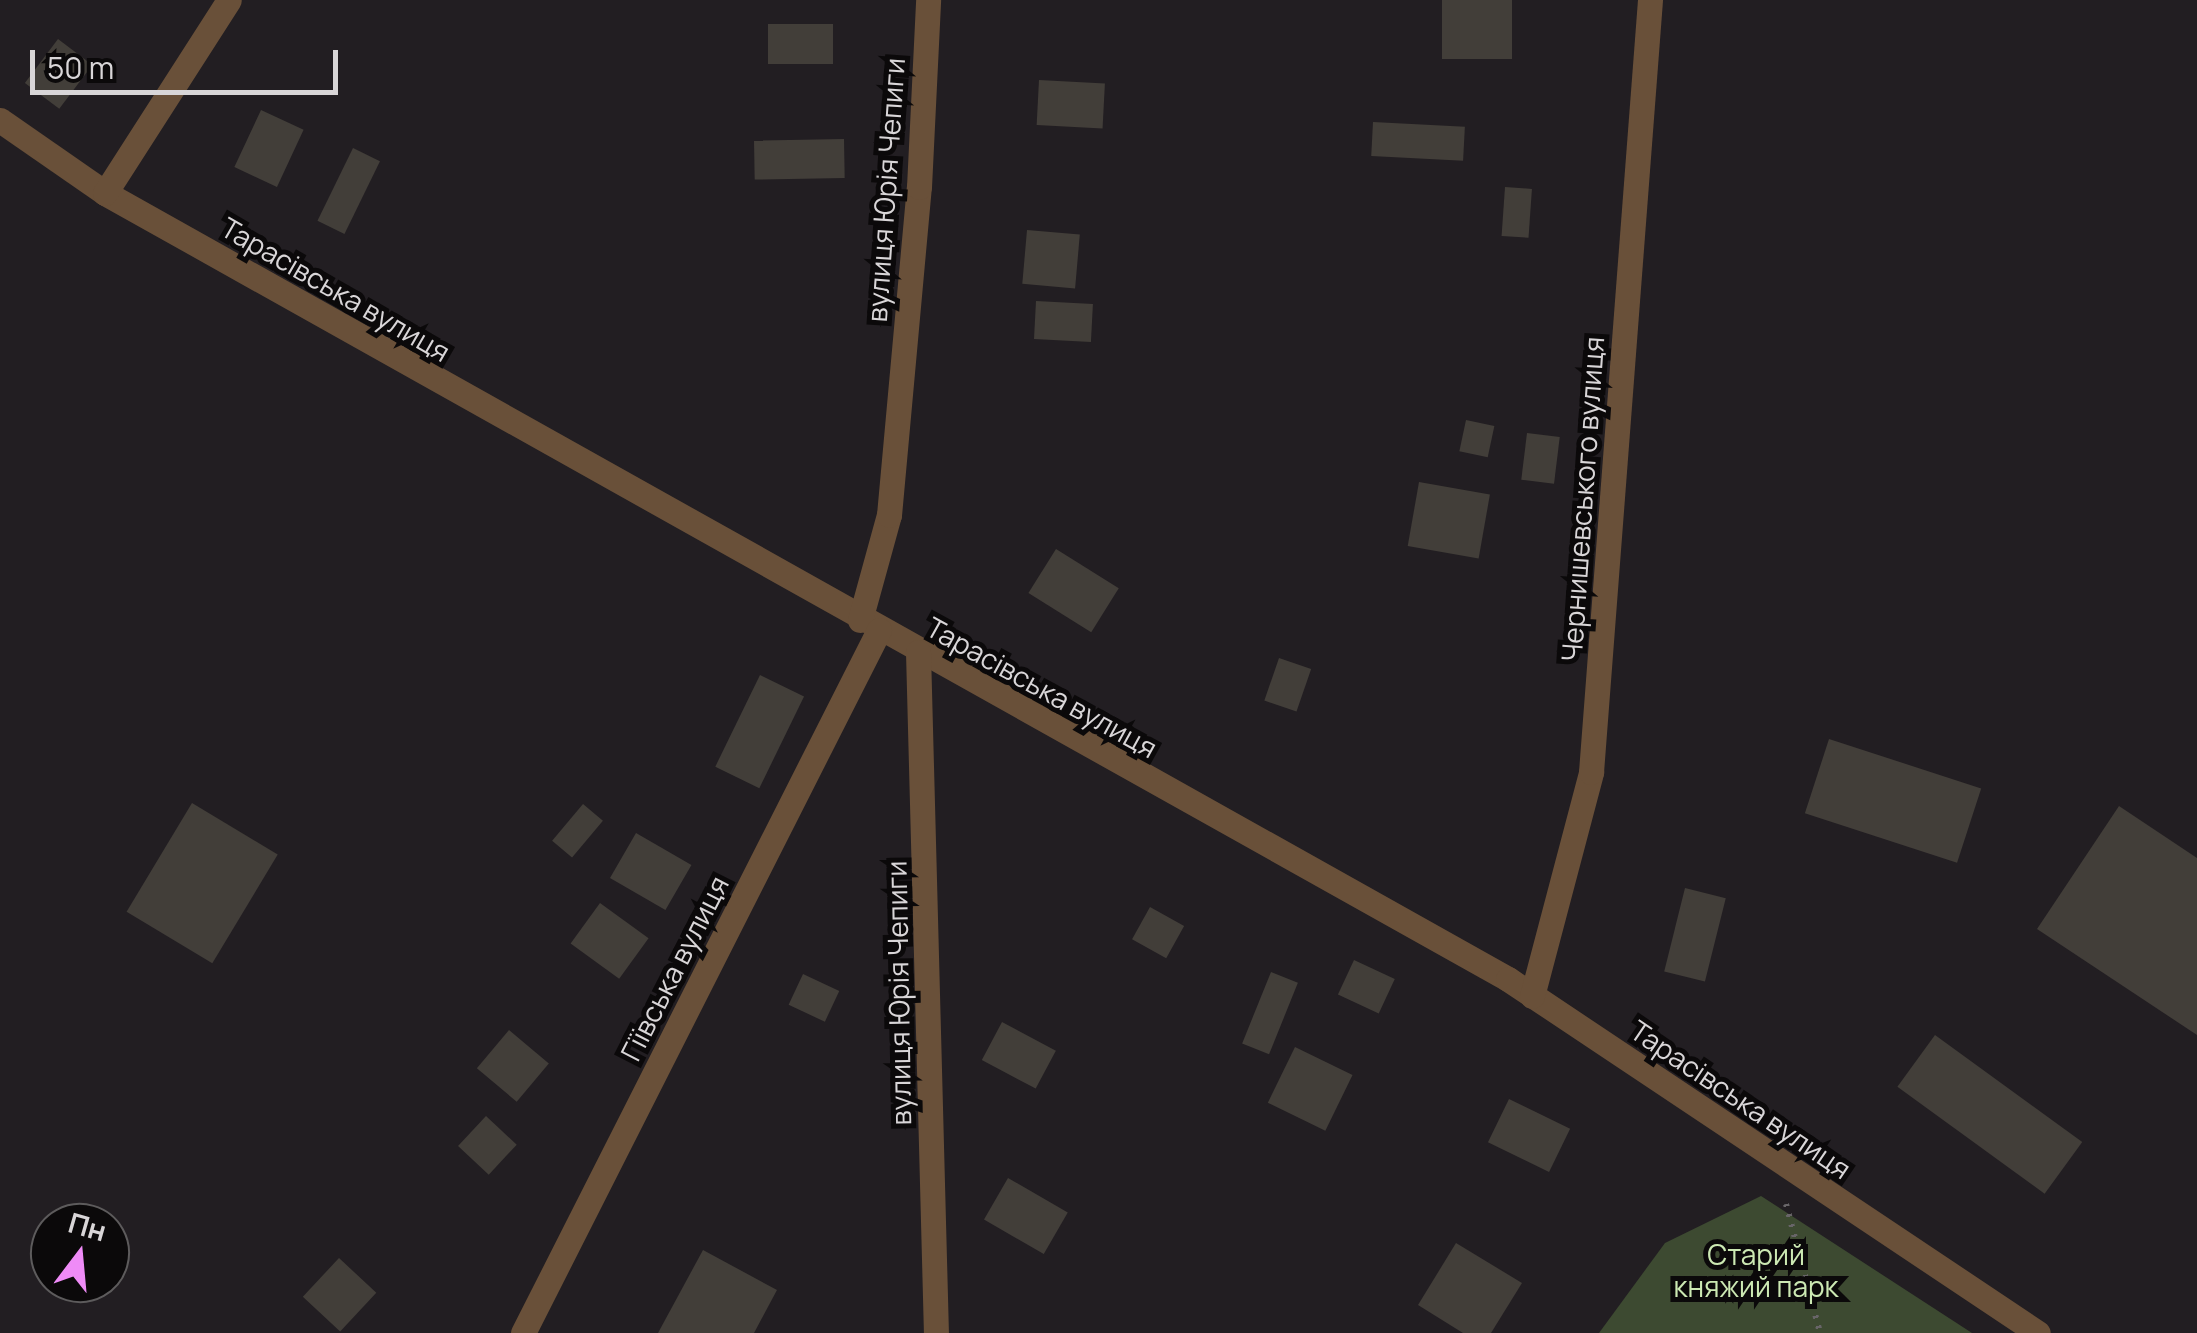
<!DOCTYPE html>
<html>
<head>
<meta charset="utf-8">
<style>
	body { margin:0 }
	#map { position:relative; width:2197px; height:1333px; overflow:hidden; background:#221e22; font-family:Manrope,sans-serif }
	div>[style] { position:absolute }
	.green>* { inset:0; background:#3d4a31 }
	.building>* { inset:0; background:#423e39; transform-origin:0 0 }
	.path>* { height:6px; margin-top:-3px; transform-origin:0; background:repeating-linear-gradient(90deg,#686568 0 2.5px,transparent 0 10.5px) }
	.minor>* { height:25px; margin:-12.5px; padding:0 12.5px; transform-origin:12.5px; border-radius:12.5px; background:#695039 }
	span { translate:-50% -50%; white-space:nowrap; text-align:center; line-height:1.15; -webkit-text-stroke:10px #0b090a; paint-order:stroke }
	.street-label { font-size:28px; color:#d9d6d8 }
	.park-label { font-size:28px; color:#cce9b3 }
	.north { position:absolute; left:30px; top:1203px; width:100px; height:100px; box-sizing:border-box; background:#0b090a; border:2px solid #5d5b5c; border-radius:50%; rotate:16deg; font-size:28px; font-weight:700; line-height:40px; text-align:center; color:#d9d6d8 }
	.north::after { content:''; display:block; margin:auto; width:35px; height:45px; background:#ef8bf7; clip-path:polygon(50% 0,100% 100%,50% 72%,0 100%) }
	.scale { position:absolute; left:30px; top:50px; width:308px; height:45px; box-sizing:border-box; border:5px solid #d9d6d8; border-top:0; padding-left:12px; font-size:30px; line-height:35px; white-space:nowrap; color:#d9d6d8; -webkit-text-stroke:8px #0b090a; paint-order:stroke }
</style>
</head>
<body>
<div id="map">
	<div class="green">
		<i style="clip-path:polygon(1761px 1196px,1972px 1333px,1599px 1333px,1665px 1243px)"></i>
	</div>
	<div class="building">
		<i style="left:1442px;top:0;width:70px;height:59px"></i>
		<i style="left:833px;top:24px;width:40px;height:65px;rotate:90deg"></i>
		<i style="left:58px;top:39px;width:43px;height:55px;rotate:37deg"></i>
		<i style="left:1039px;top:80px;width:66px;height:45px;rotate:3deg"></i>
		<i style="left:261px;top:110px;width:47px;height:63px;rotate:25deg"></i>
		<i style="left:1373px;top:122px;width:92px;height:34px;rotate:3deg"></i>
		<i style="left:844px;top:139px;width:39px;height:90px;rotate:89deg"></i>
		<i style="left:353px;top:148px;width:30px;height:81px;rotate:26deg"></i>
		<i style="left:1505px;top:187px;width:27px;height:49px;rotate:4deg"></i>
		<i style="left:1027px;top:230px;width:53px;height:54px;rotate:5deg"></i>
		<i style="left:1036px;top:301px;width:57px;height:38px;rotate:3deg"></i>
		<i style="left:1466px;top:420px;width:29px;height:32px;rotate:12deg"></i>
		<i style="left:1527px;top:433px;width:33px;height:47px;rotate:7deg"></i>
		<i style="left:1419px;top:482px;width:72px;height:65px;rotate:10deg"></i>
		<i style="left:1056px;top:549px;width:74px;height:52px;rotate:32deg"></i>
		<i style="left:1279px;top:658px;width:34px;height:45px;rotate:19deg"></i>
		<i style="left:760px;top:675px;width:49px;height:102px;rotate:26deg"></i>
		<i style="left:1829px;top:739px;width:160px;height:78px;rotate:18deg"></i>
		<i style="left:192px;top:803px;width:100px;height:127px;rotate:31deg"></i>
		<i style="left:583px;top:804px;width:26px;height:48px;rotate:40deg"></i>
		<i style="clip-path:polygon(2119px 806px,2197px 858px,2197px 1035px,2037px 929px)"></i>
		<i style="left:636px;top:833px;width:64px;height:52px;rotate:30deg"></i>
		<i style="left:1685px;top:888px;width:42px;height:86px;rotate:14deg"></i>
		<i style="left:600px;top:903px;width:60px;height:50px;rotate:36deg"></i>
		<i style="left:1150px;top:907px;width:39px;height:37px;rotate:29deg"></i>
		<i style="left:1354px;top:960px;width:45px;height:38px;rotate:25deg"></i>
		<i style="left:1271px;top:972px;width:29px;height:77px;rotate:22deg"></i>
		<i style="left:803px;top:974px;width:40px;height:34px;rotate:25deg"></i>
		<i style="left:1002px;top:1022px;width:61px;height:43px;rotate:28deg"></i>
		<i style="left:509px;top:1030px;width:52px;height:50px;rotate:40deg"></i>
		<i style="left:1935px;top:1035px;width:182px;height:64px;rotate:36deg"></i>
		<i style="left:1295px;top:1047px;width:64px;height:62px;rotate:26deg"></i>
		<i style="left:1509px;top:1099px;width:68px;height:48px;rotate:26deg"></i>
		<i style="left:486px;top:1116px;width:42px;height:41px;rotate:43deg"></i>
		<i style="left:1008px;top:1178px;width:69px;height:48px;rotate:30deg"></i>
		<i style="clip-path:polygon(1456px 1243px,1522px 1283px,1491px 1333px,1463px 1333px,1418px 1305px)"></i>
		<i style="clip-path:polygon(703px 1250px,777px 1290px,754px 1333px,658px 1333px)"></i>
		<i style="left:339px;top:1258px;width:51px;height:53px;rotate:43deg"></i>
	</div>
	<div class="path">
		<i style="left:1786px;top:1204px;width:133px;rotate:75.2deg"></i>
	</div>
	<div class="minor">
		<i style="left:0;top:120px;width:128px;rotate:34.8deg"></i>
		<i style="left:105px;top:193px;width:1608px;rotate:29.26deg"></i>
		<i style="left:1508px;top:979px;width:637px;rotate:33.74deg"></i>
		<i style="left:105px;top:193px;width:229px;rotate:-57.3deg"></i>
		<i style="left:860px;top:620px;width:109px;rotate:-74.6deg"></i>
		<i style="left:889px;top:515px;width:329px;rotate:-84.8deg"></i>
		<i style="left:919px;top:187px;width:187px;rotate:-87.2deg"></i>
		<i style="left:918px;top:652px;width:681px;rotate:88.49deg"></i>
		<i style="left:1532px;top:996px;width:232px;rotate:-75.2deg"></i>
		<i style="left:1591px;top:772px;width:774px;rotate:-85.63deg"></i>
		<i style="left:523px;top:1333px;width:788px;rotate:-63.14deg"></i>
	</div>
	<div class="street-label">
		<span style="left:885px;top:190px;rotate:-86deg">вулиця Юрія Чепиги</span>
		<span style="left:336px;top:289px;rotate:30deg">Тарасівська вулиця</span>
		<span style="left:1582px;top:499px;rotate:-86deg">Чернишевського вулиця</span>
		<span style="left:1042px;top:687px;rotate:29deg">Тарасівська вулиця</span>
		<span style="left:674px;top:968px;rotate:-63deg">Гіївська вулиця</span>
		<span style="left:898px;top:993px;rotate:-91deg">вулиця Юрія Чепиги</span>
		<span style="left:1741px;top:1099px;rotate:34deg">Тарасівська вулиця</span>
	</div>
	<div class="park-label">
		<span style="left:1756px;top:1270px">Старий<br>княжий парк</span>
	</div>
	<div class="north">Пн</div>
	<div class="scale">50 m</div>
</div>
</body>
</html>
